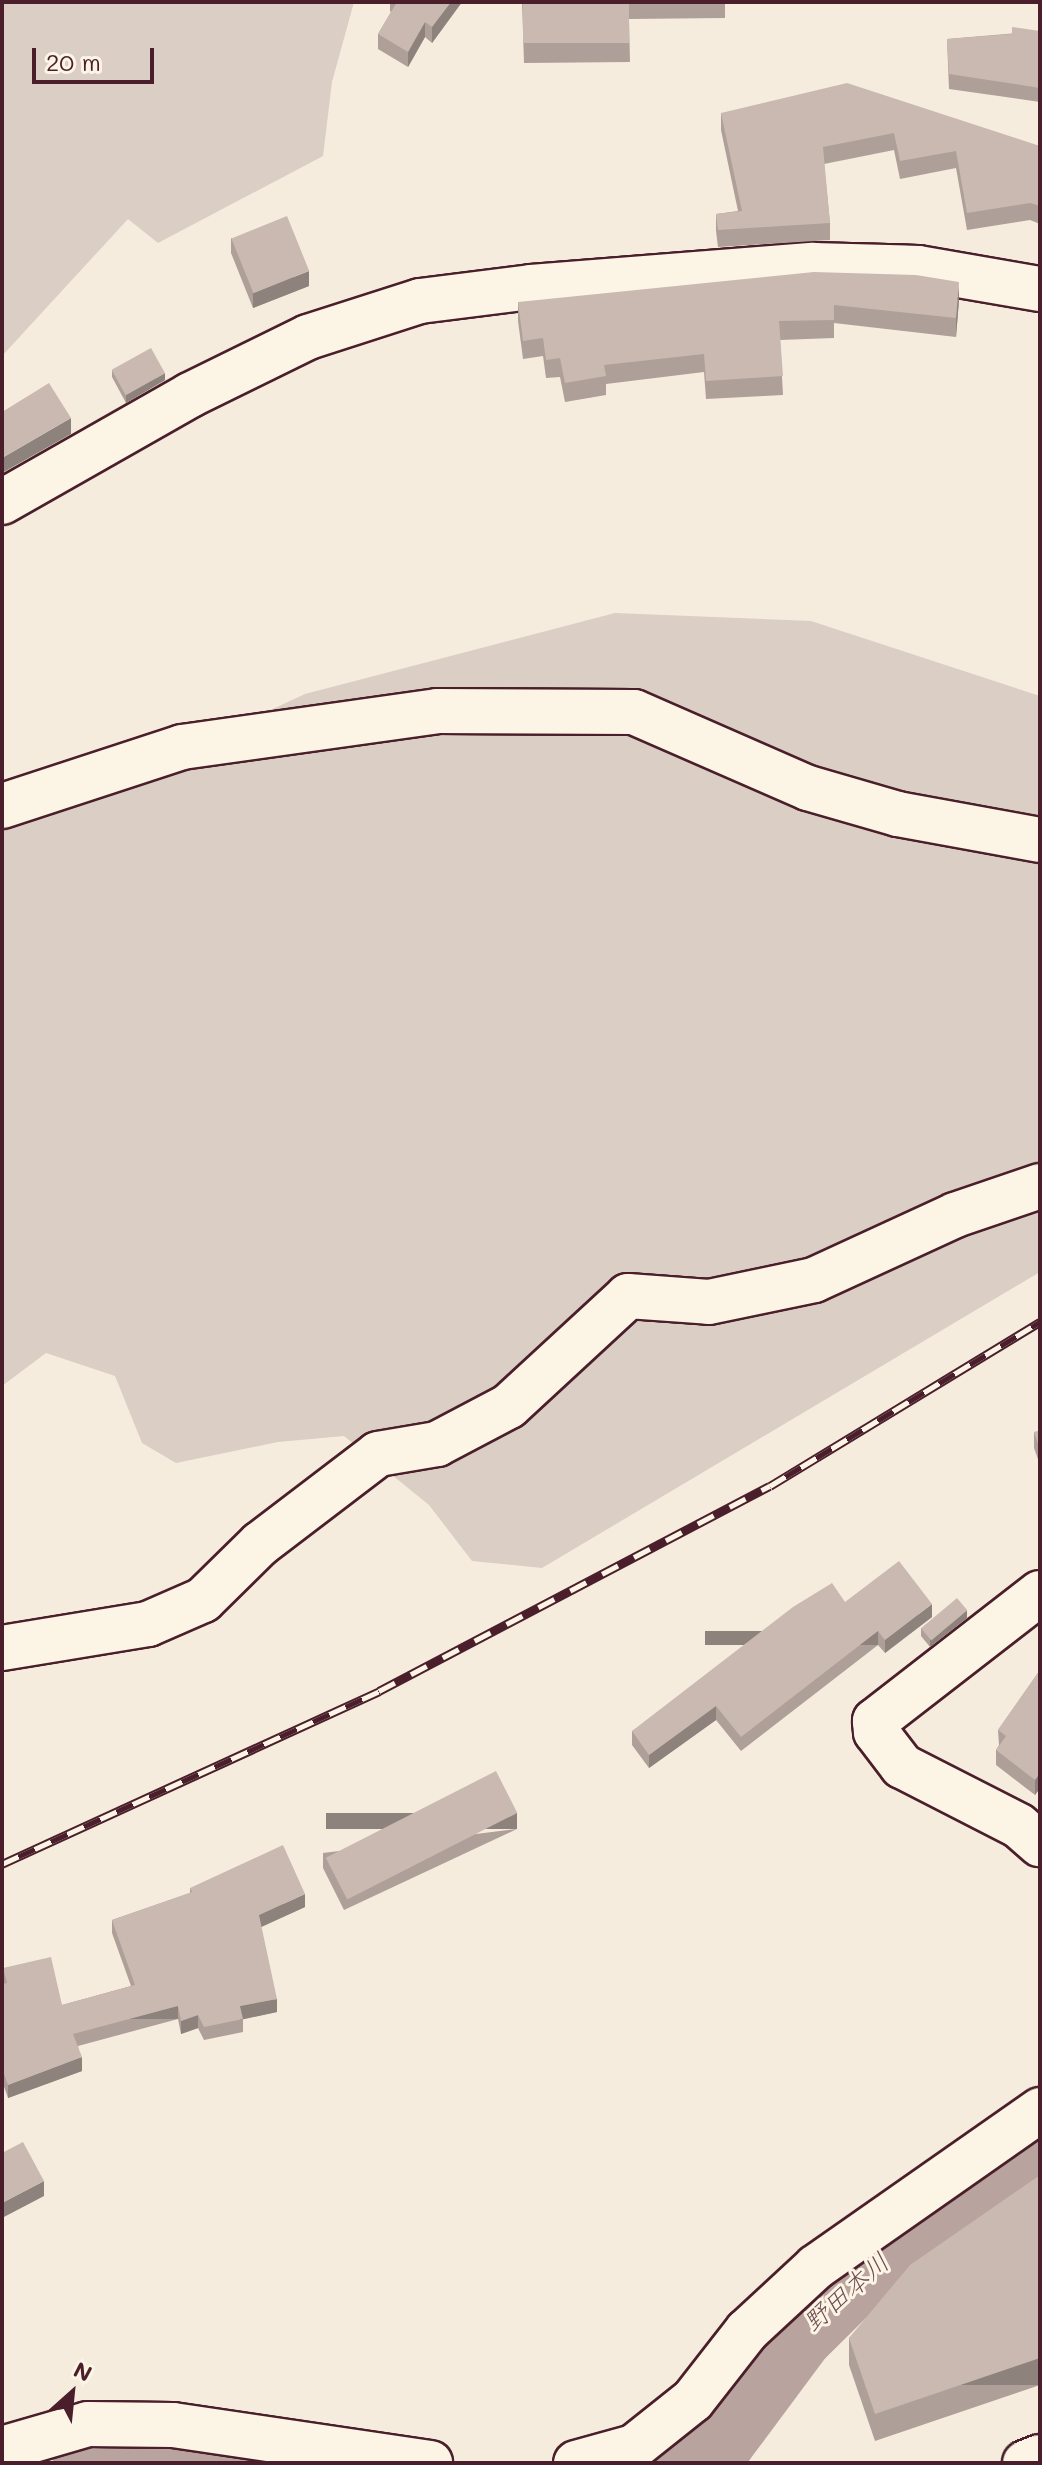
<!DOCTYPE html>
<html>
<head>
<meta charset="utf-8">
<style>
	body { margin:0 }
	#map { position:relative; width:1042px; height:2465px; overflow:hidden; background:#f5ecde; font-family:Mali,"Klee One",sans-serif }
	div>[style] { position:absolute }
	.green>* { inset:0; background:#dbcec4 }
	.river>* { height:74px; margin:-37px; padding:0 37px; transform-origin:37px; border-radius:37px; background:#b8a39e }
	.roads { filter:drop-shadow(2px 0 #4a1f2b) drop-shadow(-2px 0 #4a1f2b) drop-shadow(0 2px #4a1f2b) drop-shadow(0 -2px #4a1f2b) }
	.minor>* { height:44px; margin:-22px; padding:0 22px; transform-origin:22px; border-radius:22px; background:#fcf5e5 }
	.highway>* { height:44px; margin:-22px; padding:0 22px; transform-origin:22px; border-radius:22px; background:#fcf5e5 }
	.rail>* { height:9px; margin-top:-4.5px; transform-origin:0; background:repeating-linear-gradient(90deg,#fcf5e5 0 18px,#4a1f2b 0 36px); box-sizing:border-box; border-block:2px solid #4a1f2b }
	.wall>* { inset:0; background:#ae9f98 }
	.shaded-wall>* { inset:0; background:#8d827c; transform-origin:0 0 }
	.building>* { inset:0; background:#cab9b1; transform-origin:0 0 }
	span { translate:-50% -50%; white-space:nowrap; text-align:center; line-height:1.15; -webkit-text-stroke:6px #fcf5e5; paint-order:stroke }
	.water-label { font-size:26px; color:#704d53; font-style:italic }
	.frame { position:absolute; inset:0; border:4px solid #4a1f2b; pointer-events:none }
	.north { position:absolute; left:32px; top:2353px; width:80px; height:80px; -webkit-text-stroke:6px #fcf5e5; paint-order:stroke; rotate:27deg; font-size:22px; font-weight:700; line-height:32px; text-align:center; color:#4a1f2b }
	.north::after { content:''; display:block; margin:auto; width:28px; height:36px; background:#4a1f2b; clip-path:polygon(50% 0,100% 100%,50% 72%,0 100%) }
	.scale { position:absolute; left:32px; top:48px; width:122px; height:36px; box-sizing:border-box; border:4px solid #4a1f2b; border-top:0; padding-left:10px; font-size:24px; line-height:28px; white-space:nowrap; color:#4a1f2b; -webkit-text-stroke:6px #fcf5e5; paint-order:stroke }
</style>
</head>
<body>
<div id="map">
	<div class="green">
		<i style="clip-path:polygon(2px 2px,354px 2px,332px 82px,323px 156px,158px 243px,128px 219px,2px 356px)"></i>
		<i style="clip-path:polygon(615px 613px,811px 621px,1040px 696px,1040px 1272px,542px 1568px,472px 1561px,429px 1505px,344px 1436px,278px 1442px,176px 1463px,142px 1443px,115px 1376px,46px 1353px,2px 1386px,2px 830px,64px 806px,305px 694px)"></i>
	</div>
	<div class="river">
		<i style="left:90px;top:2463px;width:40px;rotate:-8.5deg"></i>
		<i style="left:130px;top:2457px;width:85px;rotate:4deg"></i>
		<i style="left:680px;top:2463px;width:46px;rotate:-31.6deg"></i>
		<i style="left:719px;top:2439px;width:131px;rotate:-53.4deg"></i>
		<i style="left:797px;top:2334px;width:86px;rotate:-44.5deg"></i>
		<i style="left:858px;top:2274px;width:220px;rotate:-34.3deg"></i>
	</div>
	<div class="roads">
		<div class="minor">
			<i style="left:2px;top:502px;width:216px;rotate:-29.6deg"></i>
			<i style="left:190px;top:395px;width:131px;rotate:-26.2deg"></i>
			<i style="left:308px;top:337px;width:118px;rotate:-17.8deg"></i>
			<i style="left:420px;top:301px;width:112px;rotate:-7.2deg"></i>
			<i style="left:531px;top:287px;width:283px;rotate:-4.5deg"></i>
			<i style="left:813px;top:265px;width:105px;rotate:1.6deg"></i>
			<i style="left:918px;top:268px;width:124px;rotate:9.8deg"></i>
			<i style="left:2px;top:806px;width:189px;rotate:-18.1deg"></i>
			<i style="left:182px;top:747px;width:258px;rotate:-8deg"></i>
			<i style="left:437px;top:711px;width:197px;rotate:0.3deg"></i>
			<i style="left:634px;top:712px;width:190px;rotate:23.6deg"></i>
			<i style="left:808px;top:788px;width:94px;rotate:16.1deg"></i>
			<i style="left:898px;top:814px;width:144px;rotate:10.4deg"></i>
			<i style="left:1040px;top:1593px;width:209px;rotate:142.2deg"></i>
			<i style="left:875px;top:1721px;width:11px;rotate:85deg"></i>
			<i style="left:876px;top:1732px;width:43px;rotate:52.6deg"></i>
			<i style="left:902px;top:1766px;width:131px;rotate:27.1deg"></i>
			<i style="left:1019px;top:1826px;width:28px;rotate:41deg"></i>
			<i style="left:2px;top:1648px;width:148px;rotate:-9.3deg"></i>
			<i style="left:148px;top:1624px;width:60px;rotate:-23.6deg"></i>
			<i style="left:203px;top:1600px;width:80px;rotate:-44.5deg"></i>
			<i style="left:260px;top:1544px;width:148px;rotate:-37.3deg"></i>
			<i style="left:378px;top:1454px;width:60px;rotate:-9.6deg"></i>
			<i style="left:437px;top:1444px;width:81px;rotate:-27.8deg"></i>
			<i style="left:509px;top:1406px;width:162px;rotate:-42.7deg"></i>
			<i style="left:628px;top:1296px;width:81px;rotate:4.2deg"></i>
			<i style="left:709px;top:1302px;width:107px;rotate:-11.8deg"></i>
			<i style="left:814px;top:1280px;width:155px;rotate:-24.7deg"></i>
			<i style="left:955px;top:1215px;width:90px;rotate:-18.8deg"></i>
			<i style="left:2px;top:2449px;width:90px;rotate:-16.2deg"></i>
			<i style="left:88px;top:2424px;width:85px;rotate:0.7deg"></i>
			<i style="left:173px;top:2425px;width:260px;rotate:8.4deg"></i>
			<i style="left:576px;top:2463px;width:60px;rotate:-15.4deg"></i>
			<i style="left:634px;top:2447px;width:75px;rotate:-38.5deg"></i>
			<i style="left:693px;top:2400px;width:88px;rotate:-52deg"></i>
			<i style="left:747px;top:2331px;width:94px;rotate:-42.8deg"></i>
			<i style="left:816px;top:2267px;width:274px;rotate:-35deg"></i>
		</div>
		<div class="highway">
			<i style="left:1025px;top:2463px;width:16px;rotate:-22deg"></i>
		</div>
	</div>
	<div class="rail">
		<i style="left:2px;top:1864px;width:415px;rotate:-24.6deg"></i>
		<i style="left:379px;top:1691px;width:441px;rotate:-27.7deg"></i>
		<i style="left:770px;top:1486px;width:316px;rotate:-31.3deg"></i>
	</div>
	<div class="wall">
		<i style="clip-path:polygon(390px 2px,462px 2px,432px 43px,425px 37px,408px 67px,378px 49px,378px 34px,391px 12px,390px 11px)"></i>
		<i style="clip-path:polygon(522px 2px,725px 2px,725px 18px,629px 19px,630px 62px,524px 63px)"></i>
		<i style="clip-path:polygon(1040px 31px,1040px 102px,949px 89px,947px 39px)"></i>
		<i style="clip-path:polygon(721px 113px,1040px 146px,1040px 224px,1030px 220px,967px 230px,956px 168px,900px 179px,894px 150px,824px 164px,830px 223px,830px 240px,718px 247px,716px 231px,716px 214px,738px 211px,721px 130px)"></i>
		<i style="clip-path:polygon(231px 238px,309px 286px,253px 308px,231px 253px)"></i>
		<i style="clip-path:polygon(959px 300px,956px 337px,834px 323px,834px 338px,780px 340px,783px 395px,706px 399px,704px 372px,606px 384px,606px 395px,565px 402px,560px 377px,546px 378px,543px 356px,523px 359px,518px 321px,518px 302px)"></i>
		<i style="clip-path:polygon(112px 370px,165px 380px,126px 403px,112px 377px)"></i>
		<i style="clip-path:polygon(1040px 1431px,1040px 1465px,1034px 1448px,1034px 1432px)"></i>
		<i style="clip-path:polygon(845px 1602px,932px 1617px,885px 1653px,878px 1645px,741px 1751px,716px 1720px,649px 1768px,632px 1745px,632px 1731px)"></i>
		<i style="clip-path:polygon(967px 1618px,930px 1647px,921px 1636px,921px 1628px)"></i>
		<i style="clip-path:polygon(1040px 1670px,1040px 1788px,1035px 1795px,996px 1765px,996px 1750px,999px 1745px,998px 1730px)"></i>
		<i style="clip-path:polygon(517px 1829px,344px 1910px,323px 1868px,323px 1853px)"></i>
		<i style="clip-path:polygon(190px 1888px,305px 1907px,261px 1927px,277px 2012px,243px 2019px,243px 2032px,204px 2040px,198px 2028px,181px 2034px,178px 2019px,78px 2046px,82px 2071px,8px 2098px,2px 2081px,3px 1968px,62px 2005px,131px 1986px,112px 1933px,112px 1920px,190px 1893px)"></i>
		<i style="clip-path:polygon(1040px 2175px,1040px 2385px,875px 2441px,849px 2365px,849px 2338px)"></i>
	</div>
	<div class="shaded-wall">
		<i style="clip-path:polygon(451px 2px,462px 2px,432px 43px,432px 27px)"></i>
		<i style="clip-path:polygon(425px 22px,425px 37px,408px 67px,408px 52px)"></i>
		<i style="clip-path:polygon(309px 271px,309px 286px,253px 308px,253px 293px)"></i>
		<i style="clip-path:polygon(959px 282px,959px 300px,956px 337px,956px 318px)"></i>
		<i style="clip-path:polygon(165px 373px,165px 380px,126px 403px,126px 395px)"></i>
		<i style="clip-path:polygon(71px 418px,71px 434px,2px 473px,2px 458px)"></i>
		<i style="clip-path:polygon(932px 1604px,932px 1617px,885px 1653px,885px 1640px)"></i>
		<i style="clip-path:polygon(967px 1610px,967px 1618px,930px 1647px,930px 1639px)"></i>
		<i style="left:878px;top:1631px;width:14px;height:173px;rotate:90deg"></i>
		<i style="clip-path:polygon(716px 1706px,716px 1720px,649px 1768px,649px 1755px)"></i>
		<i style="clip-path:polygon(1040px 1773px,1040px 1788px,1035px 1795px,1035px 1780px)"></i>
		<i style="left:517px;top:1813px;width:16px;height:191px;rotate:90deg"></i>
		<i style="clip-path:polygon(305px 1894px,305px 1907px,259px 1928px,259px 1915px)"></i>
		<i style="clip-path:polygon(277px 1999px,277px 2012px,240px 2020px,240px 2006px)"></i>
		<i style="left:178px;top:2006px;width:13px;height:109px;rotate:90deg"></i>
		<i style="clip-path:polygon(198px 2015px,198px 2028px,181px 2034px,181px 2021px)"></i>
		<i style="clip-path:polygon(82px 2057px,82px 2071px,8px 2098px,8px 2085px)"></i>
		<i style="clip-path:polygon(44px 2181px,44px 2196px,2px 2218px,2px 2203px)"></i>
		<i style="left:1040px;top:2358px;width:27px;height:174px;rotate:90deg"></i>
	</div>
	<div class="building">
		<i style="clip-path:polygon(397px 2px,451px 2px,432px 27px,425px 22px,408px 52px,378px 34px)"></i>
		<i style="left:523px;top:2px;width:106px;height:41px"></i>
		<i style="clip-path:polygon(1012px 27px,1040px 31px,1040px 88px,949px 74px,947px 39px,1012px 34px)"></i>
		<i style="clip-path:polygon(847px 83px,1040px 146px,1040px 206px,1030px 203px,967px 213px,956px 151px,900px 161px,894px 133px,823px 147px,830px 223px,718px 230px,716px 214px,742px 211px,721px 113px)"></i>
		<i style="left:287px;top:216px;width:59px;height:60px;rotate:68deg"></i>
		<i style="clip-path:polygon(814px 272px,916px 275px,959px 282px,956px 318px,834px 305px,834px 320px,779px 321px,783px 376px,706px 381px,704px 354px,604px 365px,606px 376px,565px 383px,560px 358px,546px 360px,543px 338px,523px 341px,518px 302px)"></i>
		<i style="left:151px;top:348px;width:29px;height:45px;rotate:61deg"></i>
		<i style="clip-path:polygon(49px 383px,71px 418px,2px 458px,2px 412px)"></i>
		<i style="clip-path:polygon(1040px 1431px,1040px 1450px,1034px 1432px)"></i>
		<i style="clip-path:polygon(899px 1561px,932px 1604px,885px 1640px,878px 1631px,741px 1737px,716px 1706px,649px 1755px,632px 1731px,793px 1607px,832px 1583px,845px 1602px)"></i>
		<i style="left:957px;top:1598px;width:16px;height:47px;rotate:50deg"></i>
		<i style="clip-path:polygon(1040px 1670px,1040px 1773px,1035px 1780px,996px 1750px,1006px 1736px,998px 1730px)"></i>
		<i style="left:496px;top:1771px;width:47px;height:191px;rotate:63deg"></i>
		<i style="clip-path:polygon(283px 1845px,305px 1894px,259px 1915px,277px 1999px,240px 2006px,243px 2019px,204px 2027px,198px 2015px,181px 2021px,178px 2006px,73px 2034px,82px 2057px,8px 2085px,2px 2068px,2px 1984px,7px 1983px,3px 1968px,51px 1957px,62px 2005px,135px 1985px,112px 1920px,192px 1892px,190px 1888px)"></i>
		<i style="clip-path:polygon(23px 2142px,44px 2181px,2px 2203px,2px 2153px)"></i>
		<i style="clip-path:polygon(1040px 2175px,1040px 2358px,875px 2414px,849px 2338px,910px 2265px)"></i>
	</div>
	<div class="water-label">
		<span style="left:846px;top:2292px;rotate:-41deg">野田本川</span>
	</div>
	<div class="frame"></div>
	<div class="north">N</div>
	<div class="scale">20 m</div>
</div>
</body>
</html>
